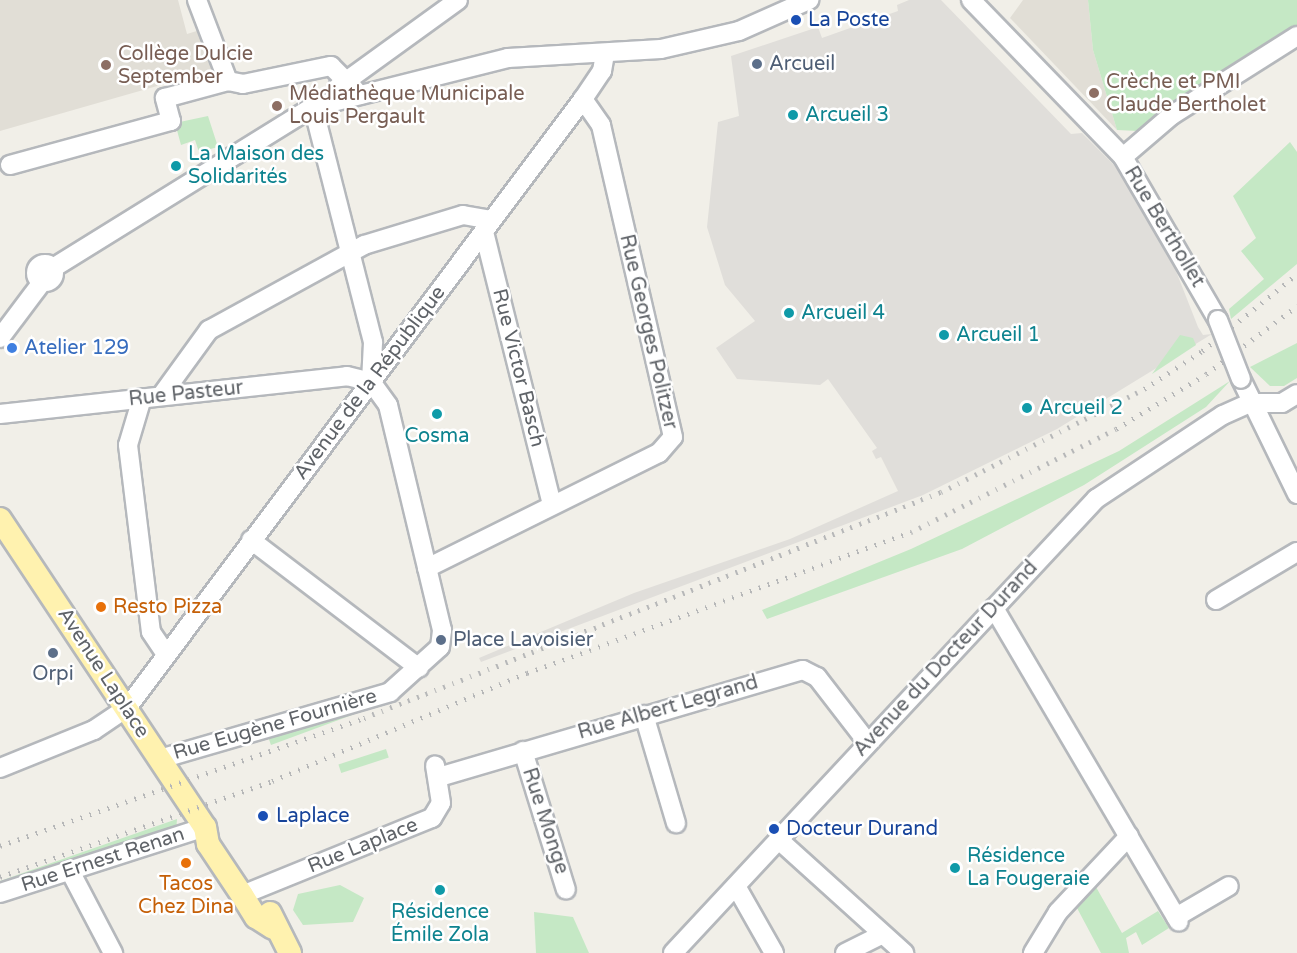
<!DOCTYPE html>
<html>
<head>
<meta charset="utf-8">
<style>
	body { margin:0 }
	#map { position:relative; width:1297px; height:953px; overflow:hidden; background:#f1efe8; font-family:"Varela Round",sans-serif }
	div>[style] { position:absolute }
	.industrial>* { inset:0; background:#e0deda }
	.education>* { inset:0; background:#e1ded6 }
	.green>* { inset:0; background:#c5e8c5; transform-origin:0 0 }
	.roads { filter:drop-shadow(2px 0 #b5b8bc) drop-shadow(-2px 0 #b5b8bc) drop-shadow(0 2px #b5b8bc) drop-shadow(0 -2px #b5b8bc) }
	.minor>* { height:18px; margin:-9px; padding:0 9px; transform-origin:9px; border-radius:9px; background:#fff }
	.minor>.ring { margin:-9px; padding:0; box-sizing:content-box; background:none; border:18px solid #fff; border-radius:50% }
	.major>* { height:22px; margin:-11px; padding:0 11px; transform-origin:11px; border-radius:11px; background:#fff2af }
	.rail>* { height:4.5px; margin-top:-2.25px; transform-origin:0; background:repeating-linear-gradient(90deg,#b6b7b8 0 1.5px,transparent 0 9.5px) }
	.bridges { filter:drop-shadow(2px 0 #b5b8bc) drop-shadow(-2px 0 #b5b8bc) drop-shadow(0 2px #b5b8bc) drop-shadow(0 -2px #b5b8bc) }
	.minor-bridge>* { height:18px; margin:-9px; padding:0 9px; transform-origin:9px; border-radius:9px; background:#fff }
	.dots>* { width:16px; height:16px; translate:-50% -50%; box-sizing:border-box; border:3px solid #fff; border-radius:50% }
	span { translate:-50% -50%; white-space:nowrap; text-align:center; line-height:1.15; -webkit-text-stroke:5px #fff; paint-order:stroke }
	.transit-label { font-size:20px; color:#164399 }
	.left { translate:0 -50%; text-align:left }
	.education-label { font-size:20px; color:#785e54 }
	.service-label { font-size:20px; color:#4e5e75 }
	.culture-label { font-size:20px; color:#0d838f }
	.street-label { font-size:20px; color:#5f6368 }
	.shop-label { font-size:20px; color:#366cbe }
	.food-label { font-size:20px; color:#c56008 }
</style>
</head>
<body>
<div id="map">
	<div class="industrial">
		<i style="clip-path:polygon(909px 0,941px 0,1071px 134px,1082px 133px,1116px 167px,1174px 266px,1198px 327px,1203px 335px,1212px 334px,1057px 429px,923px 495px,481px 662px,479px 658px,634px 593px,790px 539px,898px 491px,881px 457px,876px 459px,872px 451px,877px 448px,828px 379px,820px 385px,737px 379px,716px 348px,755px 321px,725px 285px,707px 227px,718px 122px,739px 116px,731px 56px,818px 27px,822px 38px,898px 11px,897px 5px)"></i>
	</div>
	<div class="education">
		<i style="clip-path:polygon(0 0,178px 0,187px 34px,200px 30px,213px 70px,0 131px)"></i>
		<i style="clip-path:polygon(1023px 0,1088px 0,1093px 50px,1117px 130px,1010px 18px)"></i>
	</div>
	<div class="green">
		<i style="clip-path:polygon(1088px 0,1297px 0,1297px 27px,1138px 131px,1117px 130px,1093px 50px)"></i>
		<i style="clip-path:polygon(208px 116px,218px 147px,199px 152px,195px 140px,181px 145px,175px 123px)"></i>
		<i style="clip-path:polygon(1290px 142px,1297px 152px,1297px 264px,1231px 319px,1229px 309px,1264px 279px,1241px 251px,1256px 238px,1233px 196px)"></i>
		<i style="clip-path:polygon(1180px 335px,1193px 338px,1196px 345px,1152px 374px)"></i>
		<i style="clip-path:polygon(1297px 343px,1297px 378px,1284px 386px,1270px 386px,1250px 367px)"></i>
		<i style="clip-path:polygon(1230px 381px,1206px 407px,1084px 485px,962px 549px,767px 619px,762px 610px,911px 549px,1119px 451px)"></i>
		<i style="clip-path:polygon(390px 701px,271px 745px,267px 734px)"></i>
		<i style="left:386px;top:749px;width:9px;height:50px;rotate:72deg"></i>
		<i style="clip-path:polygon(177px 819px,176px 832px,0 887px,0 881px)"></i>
		<i style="clip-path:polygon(340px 885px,364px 898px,353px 922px,303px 925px,293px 910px,298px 894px)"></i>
		<i style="clip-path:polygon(1096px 887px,1122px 933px,1158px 911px,1169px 928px,1142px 945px,1136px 932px,1126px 938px,1129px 953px,1101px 953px,1077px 908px)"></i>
		<i style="clip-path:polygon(534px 912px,573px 917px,589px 953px,536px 953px)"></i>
	</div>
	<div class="roads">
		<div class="minor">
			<i style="left:197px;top:0;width:87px;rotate:69.1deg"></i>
			<i style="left:228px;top:81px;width:15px;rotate:11deg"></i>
			<i style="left:243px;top:84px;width:90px;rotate:-11.6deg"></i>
			<i style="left:331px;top:66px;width:41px;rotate:45deg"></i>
			<i style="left:971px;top:0;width:219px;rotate:45.9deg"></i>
			<i style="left:1123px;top:157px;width:189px;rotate:59.8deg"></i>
			<i style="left:338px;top:87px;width:148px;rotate:-35.9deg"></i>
			<i style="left:1123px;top:157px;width:65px;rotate:-40.6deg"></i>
			<i style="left:1172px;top:115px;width:148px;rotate:-32.3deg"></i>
			<i style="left:10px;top:165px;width:167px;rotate:-15.3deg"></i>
			<i style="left:171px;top:121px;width:24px;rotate:-105deg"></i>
			<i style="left:165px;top:98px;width:65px;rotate:-15.1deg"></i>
			<i style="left:484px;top:232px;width:280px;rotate:76deg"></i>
			<i class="ring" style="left:36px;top:264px;width:0;height:0"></i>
			<i style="left:53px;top:268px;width:306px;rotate:-31.8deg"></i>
			<i style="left:313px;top:107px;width:201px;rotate:-14.1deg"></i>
			<i style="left:508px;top:58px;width:153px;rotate:-3.4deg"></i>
			<i style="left:661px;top:49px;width:80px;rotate:-13deg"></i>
			<i style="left:739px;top:31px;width:77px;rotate:-23.9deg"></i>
			<i style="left:0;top:338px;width:70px;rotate:-53.1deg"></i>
			<i style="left:1241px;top:379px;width:128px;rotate:64deg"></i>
			<i style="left:161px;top:396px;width:82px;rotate:-54deg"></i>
			<i style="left:209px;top:330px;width:177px;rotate:-28.7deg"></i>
			<i style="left:364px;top:245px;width:103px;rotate:-16.9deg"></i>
			<i style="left:463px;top:215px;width:28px;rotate:10deg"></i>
			<i style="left:142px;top:398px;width:49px;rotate:106.6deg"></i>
			<i style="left:128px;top:445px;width:188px;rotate:83deg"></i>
			<i style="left:151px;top:632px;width:27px;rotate:56deg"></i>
			<i style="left:0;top:414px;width:349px;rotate:-6.2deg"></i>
			<i style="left:347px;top:376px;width:25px;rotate:14deg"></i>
			<i style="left:251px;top:540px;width:211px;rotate:37.3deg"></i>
			<i style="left:427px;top:568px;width:259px;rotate:-26.4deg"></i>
			<i style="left:659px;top:453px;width:21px;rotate:-49deg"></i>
			<i style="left:673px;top:437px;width:320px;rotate:-103deg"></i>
			<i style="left:601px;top:125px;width:32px;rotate:-125deg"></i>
			<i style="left:1216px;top:600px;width:94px;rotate:-30.7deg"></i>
			<i style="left:994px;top:608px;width:364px;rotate:59.5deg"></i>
			<i style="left:644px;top:715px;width:113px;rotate:73.5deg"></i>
			<i style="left:523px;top:751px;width:145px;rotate:72.8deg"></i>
			<i style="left:160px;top:759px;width:240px;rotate:-16.2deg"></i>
			<i style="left:390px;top:692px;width:67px;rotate:-42deg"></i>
			<i style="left:440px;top:647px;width:17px;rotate:-83deg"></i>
			<i style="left:442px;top:630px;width:231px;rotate:-103.5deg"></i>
			<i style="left:388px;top:405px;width:29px;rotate:-126deg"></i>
			<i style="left:371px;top:382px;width:40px;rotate:-87.1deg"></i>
			<i style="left:373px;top:342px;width:243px;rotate:-104.3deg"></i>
			<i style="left:0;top:768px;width:101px;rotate:-22deg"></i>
			<i style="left:94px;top:730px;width:40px;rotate:-34deg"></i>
			<i style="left:127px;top:708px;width:761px;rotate:-53.18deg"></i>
			<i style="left:583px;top:99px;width:34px;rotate:-56deg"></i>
			<i style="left:602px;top:71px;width:17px;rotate:-80deg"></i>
			<i style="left:439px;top:777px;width:379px;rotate:-16.4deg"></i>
			<i style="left:803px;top:670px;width:16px;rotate:27deg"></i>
			<i style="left:817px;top:677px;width:83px;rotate:52.3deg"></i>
			<i style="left:779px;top:840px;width:169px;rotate:42.1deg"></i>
			<i style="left:70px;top:871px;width:93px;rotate:62.3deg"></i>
			<i style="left:736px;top:886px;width:77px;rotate:60.4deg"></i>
			<i style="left:0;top:893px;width:215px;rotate:-17.8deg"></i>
			<i style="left:242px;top:895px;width:205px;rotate:-22.1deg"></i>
			<i style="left:432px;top:818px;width:17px;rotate:-59deg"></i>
			<i style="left:441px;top:803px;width:38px;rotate:-99deg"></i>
			<i style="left:1176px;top:917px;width:61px;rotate:-30.3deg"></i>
			<i style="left:673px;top:953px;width:621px;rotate:-47.02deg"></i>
			<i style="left:1096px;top:499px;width:152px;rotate:-33.5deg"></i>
			<i style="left:1223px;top:415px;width:30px;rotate:-24deg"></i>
			<i style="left:1250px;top:403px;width:32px"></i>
			<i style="left:1282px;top:403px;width:17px;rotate:-31deg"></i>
			<i style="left:845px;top:953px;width:42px;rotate:-26.6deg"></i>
			<i style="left:1033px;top:953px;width:48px;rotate:-58.6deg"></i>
			<i style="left:1058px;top:912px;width:104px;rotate:-46.9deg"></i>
		</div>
		<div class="major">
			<i style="left:0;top:519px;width:370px;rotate:56.4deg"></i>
			<i style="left:205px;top:827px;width:17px;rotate:80deg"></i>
			<i style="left:208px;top:844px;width:61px;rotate:56.3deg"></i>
			<i style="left:242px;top:895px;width:26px;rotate:58deg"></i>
			<i style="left:256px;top:917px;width:20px;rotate:33deg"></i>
			<i style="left:270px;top:913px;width:45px;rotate:63.4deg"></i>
		</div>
	</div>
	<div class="rail">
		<i style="left:0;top:846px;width:386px;rotate:-19.4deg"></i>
		<i style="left:364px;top:718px;width:620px;rotate:-21.39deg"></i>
		<i style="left:941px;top:492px;width:228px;rotate:-26.9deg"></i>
		<i style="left:1144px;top:389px;width:69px;rotate:-33.2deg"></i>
		<i style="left:1202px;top:351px;width:122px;rotate:-39deg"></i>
		<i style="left:0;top:877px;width:288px;rotate:-19.4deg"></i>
		<i style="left:272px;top:781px;width:277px;rotate:-23deg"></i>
		<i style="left:527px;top:673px;width:409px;rotate:-20.2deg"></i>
		<i style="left:911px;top:532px;width:229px;rotate:-26.7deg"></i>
		<i style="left:1116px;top:429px;width:105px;rotate:-31.4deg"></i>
		<i style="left:1206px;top:374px;width:114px;rotate:-36.8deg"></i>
	</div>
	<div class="bridges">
		<div class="minor-bridge">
			<i style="left:1218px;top:320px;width:63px;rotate:68.7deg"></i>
		</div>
	</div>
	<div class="dots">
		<i style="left:796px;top:20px;background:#1a4fb4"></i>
		<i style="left:757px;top:64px;background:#5c6f8a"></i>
		<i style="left:106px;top:65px;background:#8d6e63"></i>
		<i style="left:1094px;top:93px;background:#8d6e63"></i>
		<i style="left:277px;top:106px;background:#8d6e63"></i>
		<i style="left:793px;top:115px;background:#0f9aa8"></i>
		<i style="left:176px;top:166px;background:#0f9aa8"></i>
		<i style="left:789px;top:313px;background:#0f9aa8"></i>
		<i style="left:944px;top:335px;background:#0f9aa8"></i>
		<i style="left:12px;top:348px;background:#3f7fe0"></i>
		<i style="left:1027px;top:408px;background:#0f9aa8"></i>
		<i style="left:437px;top:414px;background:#0f9aa8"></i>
		<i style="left:101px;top:607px;background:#e8710a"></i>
		<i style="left:441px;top:640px;background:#5c6f8a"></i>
		<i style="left:53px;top:653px;background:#5c6f8a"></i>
		<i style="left:263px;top:816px;background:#1a4fb4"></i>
		<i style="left:774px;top:829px;background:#1a4fb4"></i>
		<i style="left:186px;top:863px;background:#e8710a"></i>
		<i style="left:955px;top:868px;background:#0f9aa8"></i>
		<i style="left:440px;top:890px;background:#0f9aa8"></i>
	</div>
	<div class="transit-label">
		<span class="left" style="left:808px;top:20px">La Poste</span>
		<span class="left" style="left:276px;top:816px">Laplace</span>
		<span class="left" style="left:786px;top:829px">Docteur Durand</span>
	</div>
	<div class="education-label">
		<span class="left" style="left:118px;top:66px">Collège Dulcie<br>September</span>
		<span class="left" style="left:1106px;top:94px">Crèche et PMI<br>Claude Bertholet</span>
		<span class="left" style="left:289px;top:106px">Médiathèque Municipale<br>Louis Pergault</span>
	</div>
	<div class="service-label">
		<span class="left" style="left:769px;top:64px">Arcueil</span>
		<span class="left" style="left:453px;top:640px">Place Lavoisier</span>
		<span style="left:53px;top:674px">Orpi</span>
	</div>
	<div class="culture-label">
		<span class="left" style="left:805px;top:115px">Arcueil 3</span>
		<span class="left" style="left:188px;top:166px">La Maison des<br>Solidarités</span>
		<span class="left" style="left:801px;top:313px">Arcueil 4</span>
		<span class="left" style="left:956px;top:335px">Arcueil 1</span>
		<span class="left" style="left:1039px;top:408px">Arcueil 2</span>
		<span style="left:437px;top:436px">Cosma</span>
		<span class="left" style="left:967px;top:868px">Résidence<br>La Fougeraie</span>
		<span style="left:440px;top:924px">Résidence<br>Émile Zola</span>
	</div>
	<div class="street-label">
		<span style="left:1164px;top:227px;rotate:59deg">Rue Berthollet</span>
		<span style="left:648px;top:332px;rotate:77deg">Rue Georges Politzer</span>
		<span style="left:518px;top:368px;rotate:76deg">Rue Victor Basch</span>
		<span style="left:370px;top:383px;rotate:-53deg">Avenue de la République</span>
		<span style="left:186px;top:394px;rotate:-6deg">Rue Pasteur</span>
		<span style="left:946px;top:659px;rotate:-47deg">Avenue du Docteur Durand</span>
		<span style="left:103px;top:673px;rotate:57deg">Avenue Laplace</span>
		<span style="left:668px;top:708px;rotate:-16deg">Rue Albert Legrand</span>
		<span style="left:275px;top:725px;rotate:-16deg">Rue Eugène Fournière</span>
		<span style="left:545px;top:821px;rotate:72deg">Rue Monge</span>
		<span style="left:363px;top:846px;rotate:-22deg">Rue Laplace</span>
		<span style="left:103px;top:860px;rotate:-18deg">Rue Ernest Renan</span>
	</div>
	<div class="shop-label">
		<span class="left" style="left:24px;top:348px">Atelier 129</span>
	</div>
	<div class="food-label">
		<span class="left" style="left:113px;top:607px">Resto Pizza</span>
		<span style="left:186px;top:896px">Tacos<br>Chez Dina</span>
	</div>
</div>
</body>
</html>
